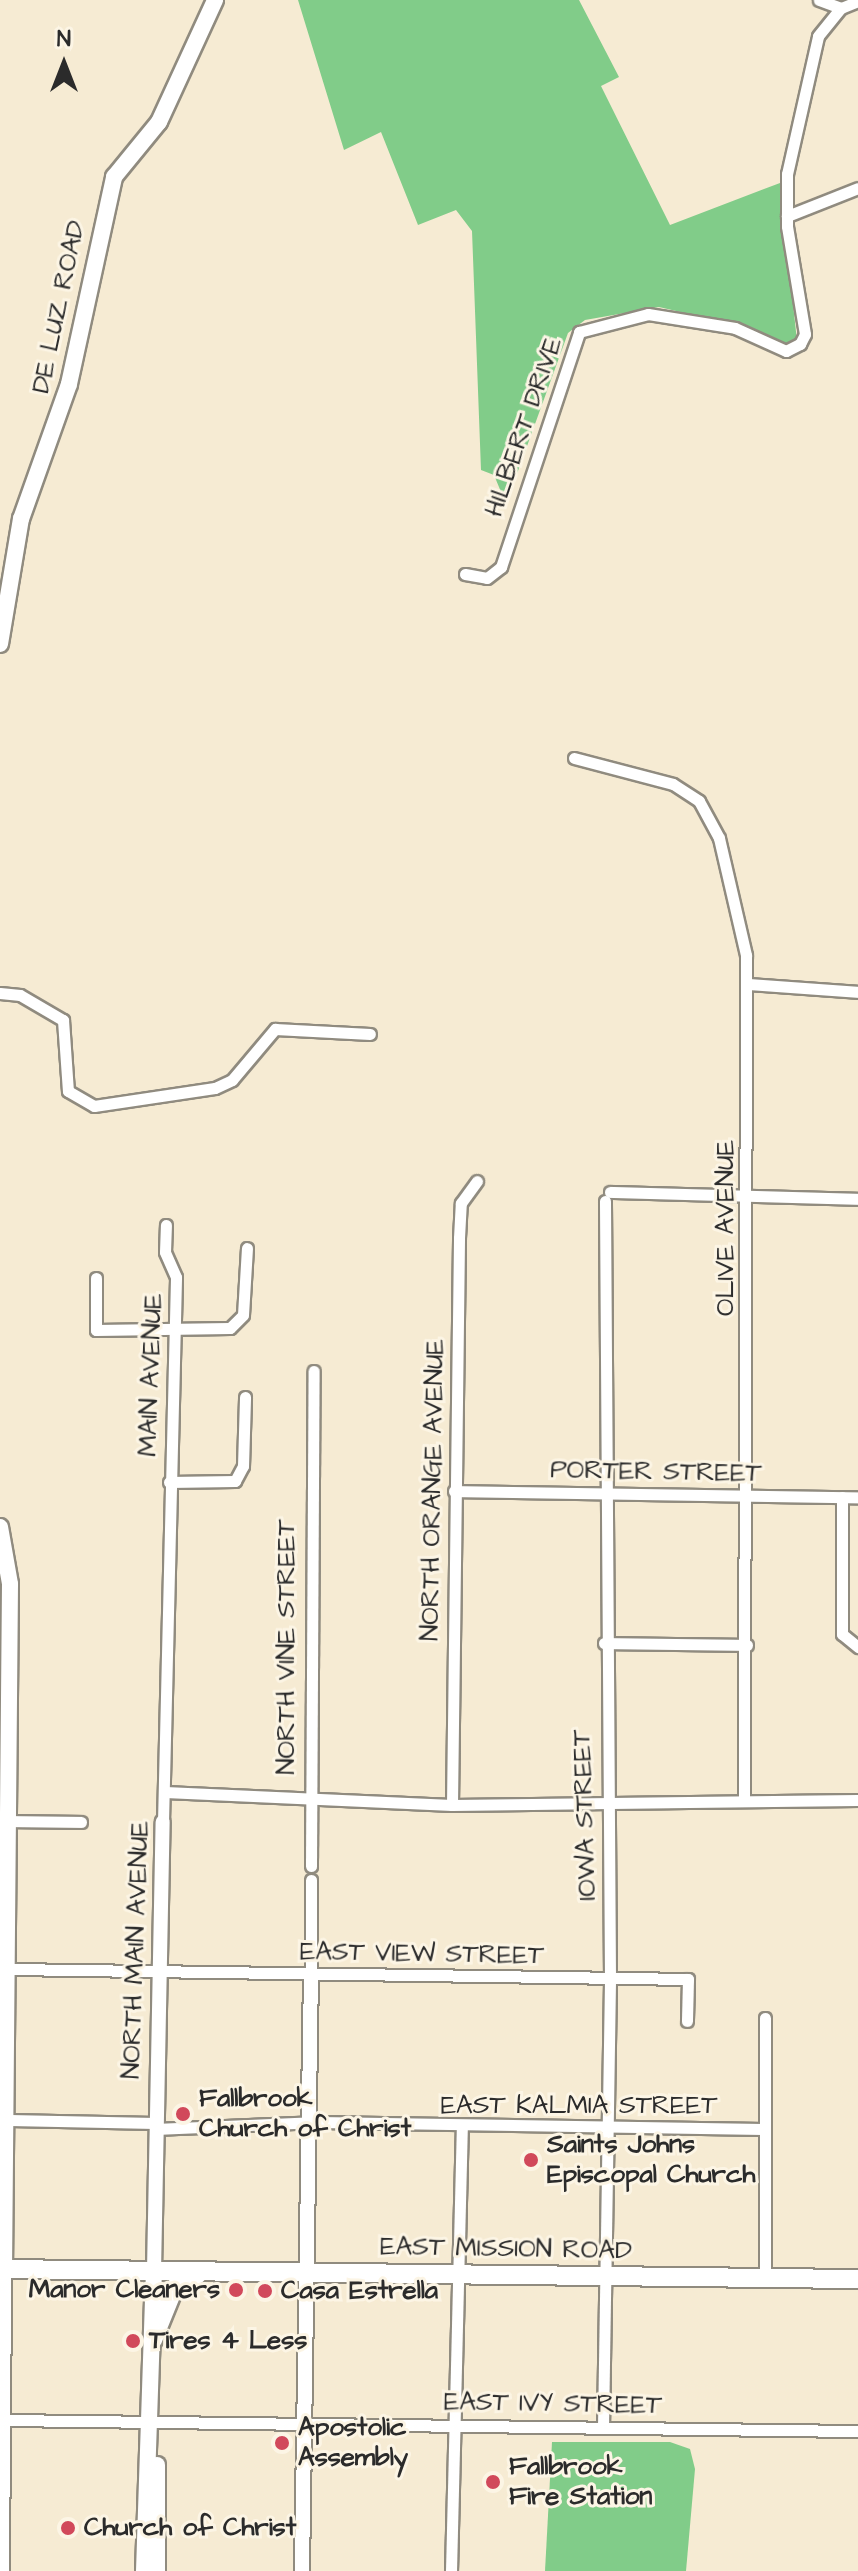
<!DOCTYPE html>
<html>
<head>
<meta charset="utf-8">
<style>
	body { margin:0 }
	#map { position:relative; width:858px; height:2571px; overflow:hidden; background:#f6ebd3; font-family:"Architects Daughter",sans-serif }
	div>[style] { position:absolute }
	.green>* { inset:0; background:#81cc89 }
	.roads { filter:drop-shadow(2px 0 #908b7f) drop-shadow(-2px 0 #908b7f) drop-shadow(0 2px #908b7f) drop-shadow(0 -2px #908b7f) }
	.minor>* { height:11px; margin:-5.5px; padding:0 5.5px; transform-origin:5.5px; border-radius:5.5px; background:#fff }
	.tertiary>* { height:14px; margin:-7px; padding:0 7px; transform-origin:7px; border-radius:7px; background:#fff }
	.secondary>* { height:16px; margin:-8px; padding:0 8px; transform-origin:8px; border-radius:8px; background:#fff }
	.primary>* { height:18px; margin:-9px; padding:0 9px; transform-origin:9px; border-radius:9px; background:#fff }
	.dots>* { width:22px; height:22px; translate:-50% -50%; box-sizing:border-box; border:4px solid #fcf5e5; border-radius:50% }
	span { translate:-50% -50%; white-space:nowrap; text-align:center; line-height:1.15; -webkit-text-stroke:6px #fcf5e5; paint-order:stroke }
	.street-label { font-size:26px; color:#2b2b2b }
	.poi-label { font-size:26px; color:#2b2b2b; font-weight:700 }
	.left { translate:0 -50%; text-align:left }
	.right { translate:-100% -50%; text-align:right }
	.north { position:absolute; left:24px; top:24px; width:80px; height:80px; -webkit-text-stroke:6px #fcf5e5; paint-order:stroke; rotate:0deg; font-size:22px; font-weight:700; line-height:32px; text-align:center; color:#2b2b2b }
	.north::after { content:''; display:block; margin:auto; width:28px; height:36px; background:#2b2b2b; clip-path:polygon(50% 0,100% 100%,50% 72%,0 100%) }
</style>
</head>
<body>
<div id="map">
	<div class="green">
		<i style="clip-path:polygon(298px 0,579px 0,619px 77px,601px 86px,670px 225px,780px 183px,797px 341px,785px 345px,745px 327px,659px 307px,585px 320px,568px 333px,506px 504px,494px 475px,481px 470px,472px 231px,456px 210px,418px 225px,381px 132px,344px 150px)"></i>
		<i style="clip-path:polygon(552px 2442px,670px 2442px,690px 2449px,695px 2469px,686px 2571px,545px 2571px)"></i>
	</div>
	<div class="roads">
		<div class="minor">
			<i style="left:819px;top:0;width:23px;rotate:20deg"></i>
			<i style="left:787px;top:216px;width:76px;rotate:-21.5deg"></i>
			<i style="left:465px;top:574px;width:22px;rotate:10deg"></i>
			<i style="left:487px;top:578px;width:18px;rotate:-38deg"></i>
			<i style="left:501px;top:567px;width:248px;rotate:-71.6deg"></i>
			<i style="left:579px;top:332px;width:71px;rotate:-14.6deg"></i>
			<i style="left:648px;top:314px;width:88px;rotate:9.1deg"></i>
			<i style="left:735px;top:328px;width:56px;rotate:24.3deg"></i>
			<i style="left:786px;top:351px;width:16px;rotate:-27deg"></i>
			<i style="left:800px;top:344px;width:11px;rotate:-63deg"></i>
			<i style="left:805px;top:334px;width:109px;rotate:-99.5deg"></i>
			<i style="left:787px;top:226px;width:52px;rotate:-90deg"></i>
			<i style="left:787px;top:174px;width:141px;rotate:-77.3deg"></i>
			<i style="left:818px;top:36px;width:36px;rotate:-51deg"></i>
			<i style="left:841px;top:8px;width:18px;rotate:-22deg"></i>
			<i style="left:574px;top:758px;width:102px;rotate:14.7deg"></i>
			<i style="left:673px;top:784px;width:31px;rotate:33deg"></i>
			<i style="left:699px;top:801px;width:42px;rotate:61.6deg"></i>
			<i style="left:719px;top:838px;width:120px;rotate:77deg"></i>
			<i style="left:746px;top:955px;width:842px;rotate:90.14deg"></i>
			<i style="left:747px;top:984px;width:111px;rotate:4.1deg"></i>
			<i style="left:0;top:993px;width:20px;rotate:6deg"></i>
			<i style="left:20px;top:995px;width:50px;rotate:30.2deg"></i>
			<i style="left:63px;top:1020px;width:71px;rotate:86deg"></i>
			<i style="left:68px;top:1091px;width:30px;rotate:30deg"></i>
			<i style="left:94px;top:1106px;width:122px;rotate:-8.5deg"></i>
			<i style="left:215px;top:1088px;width:19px;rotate:-25deg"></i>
			<i style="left:232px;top:1080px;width:67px;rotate:-49.9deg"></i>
			<i style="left:275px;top:1029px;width:95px;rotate:3deg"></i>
			<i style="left:610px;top:1192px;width:248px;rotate:1.6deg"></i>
			<i style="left:96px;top:1278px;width:52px;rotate:90deg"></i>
			<i style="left:96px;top:1330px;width:134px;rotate:-0.9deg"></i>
			<i style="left:230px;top:1328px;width:18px;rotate:-45deg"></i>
			<i style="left:243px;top:1315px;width:67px;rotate:-86.6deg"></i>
			<i style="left:169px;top:1482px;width:66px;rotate:-0.9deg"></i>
			<i style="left:235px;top:1481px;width:17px;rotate:-62deg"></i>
			<i style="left:243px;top:1466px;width:69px;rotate:-88.3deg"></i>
			<i style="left:454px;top:1491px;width:404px;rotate:0.9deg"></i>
			<i style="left:842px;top:1497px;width:137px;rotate:90deg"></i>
			<i style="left:842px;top:1634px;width:21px;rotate:39deg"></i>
			<i style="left:604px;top:1643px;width:143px;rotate:0.8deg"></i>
			<i style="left:165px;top:1792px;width:287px;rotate:2.6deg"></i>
			<i style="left:452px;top:1805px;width:406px;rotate:-0.7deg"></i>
			<i style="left:452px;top:1805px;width:567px;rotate:-89.29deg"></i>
			<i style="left:459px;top:1238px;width:35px;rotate:-87deg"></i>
			<i style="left:461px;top:1203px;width:27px;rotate:-54deg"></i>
			<i style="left:8px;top:1821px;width:73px;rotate:0.8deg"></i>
			<i style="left:163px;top:1822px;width:545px;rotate:-88.63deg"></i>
			<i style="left:176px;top:1277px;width:27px;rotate:-114deg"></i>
			<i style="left:165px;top:1252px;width:27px;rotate:-88deg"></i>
			<i style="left:311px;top:1866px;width:495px;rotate:-89.7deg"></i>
			<i style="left:9px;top:1969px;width:679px;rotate:0.84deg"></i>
			<i style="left:688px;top:1979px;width:42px;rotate:91.4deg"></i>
			<i style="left:311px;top:1974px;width:94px;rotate:-90deg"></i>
			<i style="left:765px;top:2018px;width:261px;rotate:90deg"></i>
			<i style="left:9px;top:2120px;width:146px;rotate:1.2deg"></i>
			<i style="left:155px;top:2129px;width:163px;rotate:-2.5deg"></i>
			<i style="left:318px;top:2122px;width:445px;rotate:0.9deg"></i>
			<i style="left:4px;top:2420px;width:854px;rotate:0.74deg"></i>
			<i style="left:603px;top:2427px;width:449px;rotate:-89.1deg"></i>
			<i style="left:610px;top:1978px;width:777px;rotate:-90.37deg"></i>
			<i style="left:451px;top:2571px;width:443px;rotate:-88.6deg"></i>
		</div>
		<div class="tertiary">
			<i style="left:154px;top:2271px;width:449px;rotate:-88.9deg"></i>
			<i style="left:2px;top:2571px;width:302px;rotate:-89.6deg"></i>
			<i style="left:302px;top:2571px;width:597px;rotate:-89.14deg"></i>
		</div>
		<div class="secondary">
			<i style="left:0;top:644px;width:127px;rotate:-80.5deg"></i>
			<i style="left:21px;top:519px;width:143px;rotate:-70.4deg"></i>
			<i style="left:69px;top:384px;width:212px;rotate:-77.7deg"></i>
			<i style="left:114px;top:177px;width:71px;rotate:-50.7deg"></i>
			<i style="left:159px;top:122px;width:134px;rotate:-65.3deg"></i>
			<i style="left:0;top:1527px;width:58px;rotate:80deg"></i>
			<i style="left:10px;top:1584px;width:685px;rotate:90.5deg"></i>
			<i style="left:144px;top:2571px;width:300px;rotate:-88.1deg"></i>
			<i style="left:157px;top:2571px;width:106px;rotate:-90deg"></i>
		</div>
		<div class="primary">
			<i style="left:0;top:2269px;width:858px;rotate:0.67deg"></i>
			<i style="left:153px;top:2340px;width:56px;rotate:-68deg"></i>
			<i style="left:174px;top:2288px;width:28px;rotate:-30deg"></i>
		</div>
	</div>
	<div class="dots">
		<i style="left:183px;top:2114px;background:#d1495b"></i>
		<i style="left:531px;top:2160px;background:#d1495b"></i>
		<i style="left:236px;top:2290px;background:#d1495b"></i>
		<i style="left:265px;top:2291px;background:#d1495b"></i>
		<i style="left:133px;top:2341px;background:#d1495b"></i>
		<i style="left:282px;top:2443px;background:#d1495b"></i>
		<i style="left:493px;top:2482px;background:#d1495b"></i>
		<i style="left:68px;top:2528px;background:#d1495b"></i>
	</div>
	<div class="street-label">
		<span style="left:59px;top:307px;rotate:-78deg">DE LUZ ROAD</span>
		<span style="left:524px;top:427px;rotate:-71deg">HILBERT DRIVE</span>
		<span style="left:726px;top:1228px;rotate:-90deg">OLIVE AVENUE</span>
		<span style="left:151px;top:1375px;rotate:-88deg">MAIN AVENUE</span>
		<span style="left:656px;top:1472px;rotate:1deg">PORTER STREET</span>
		<span style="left:433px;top:1490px;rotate:-89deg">NORTH ORANGE AVENUE</span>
		<span style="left:287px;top:1647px;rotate:-90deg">NORTH VINE STREET</span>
		<span style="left:585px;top:1815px;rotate:-92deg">IOWA STREET</span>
		<span style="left:136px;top:1950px;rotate:-88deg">NORTH MAIN AVENUE</span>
		<span style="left:422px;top:1954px;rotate:1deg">EAST VIEW STREET</span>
		<span style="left:579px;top:2106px">EAST KALMIA STREET</span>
		<span style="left:506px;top:2249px;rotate:1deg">EAST MISSION ROAD</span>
		<span style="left:553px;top:2404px;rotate:1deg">EAST IVY STREET</span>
	</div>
	<div class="poi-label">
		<span class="left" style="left:199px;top:2114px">Fallbrook<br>Church of Christ</span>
		<span class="left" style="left:547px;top:2160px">Saints Johns<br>Episcopal Church</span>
		<span class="right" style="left:220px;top:2290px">Manor Cleaners</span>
		<span class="left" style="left:281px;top:2291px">Casa Estrella</span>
		<span class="left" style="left:149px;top:2341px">Tires 4 Less</span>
		<span class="left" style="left:298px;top:2443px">Apostolic<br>Assembly</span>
		<span class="left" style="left:509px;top:2482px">Fallbrook<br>Fire Station</span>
		<span class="left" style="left:84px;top:2528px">Church of Christ</span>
	</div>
	<div class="north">N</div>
</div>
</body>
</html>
